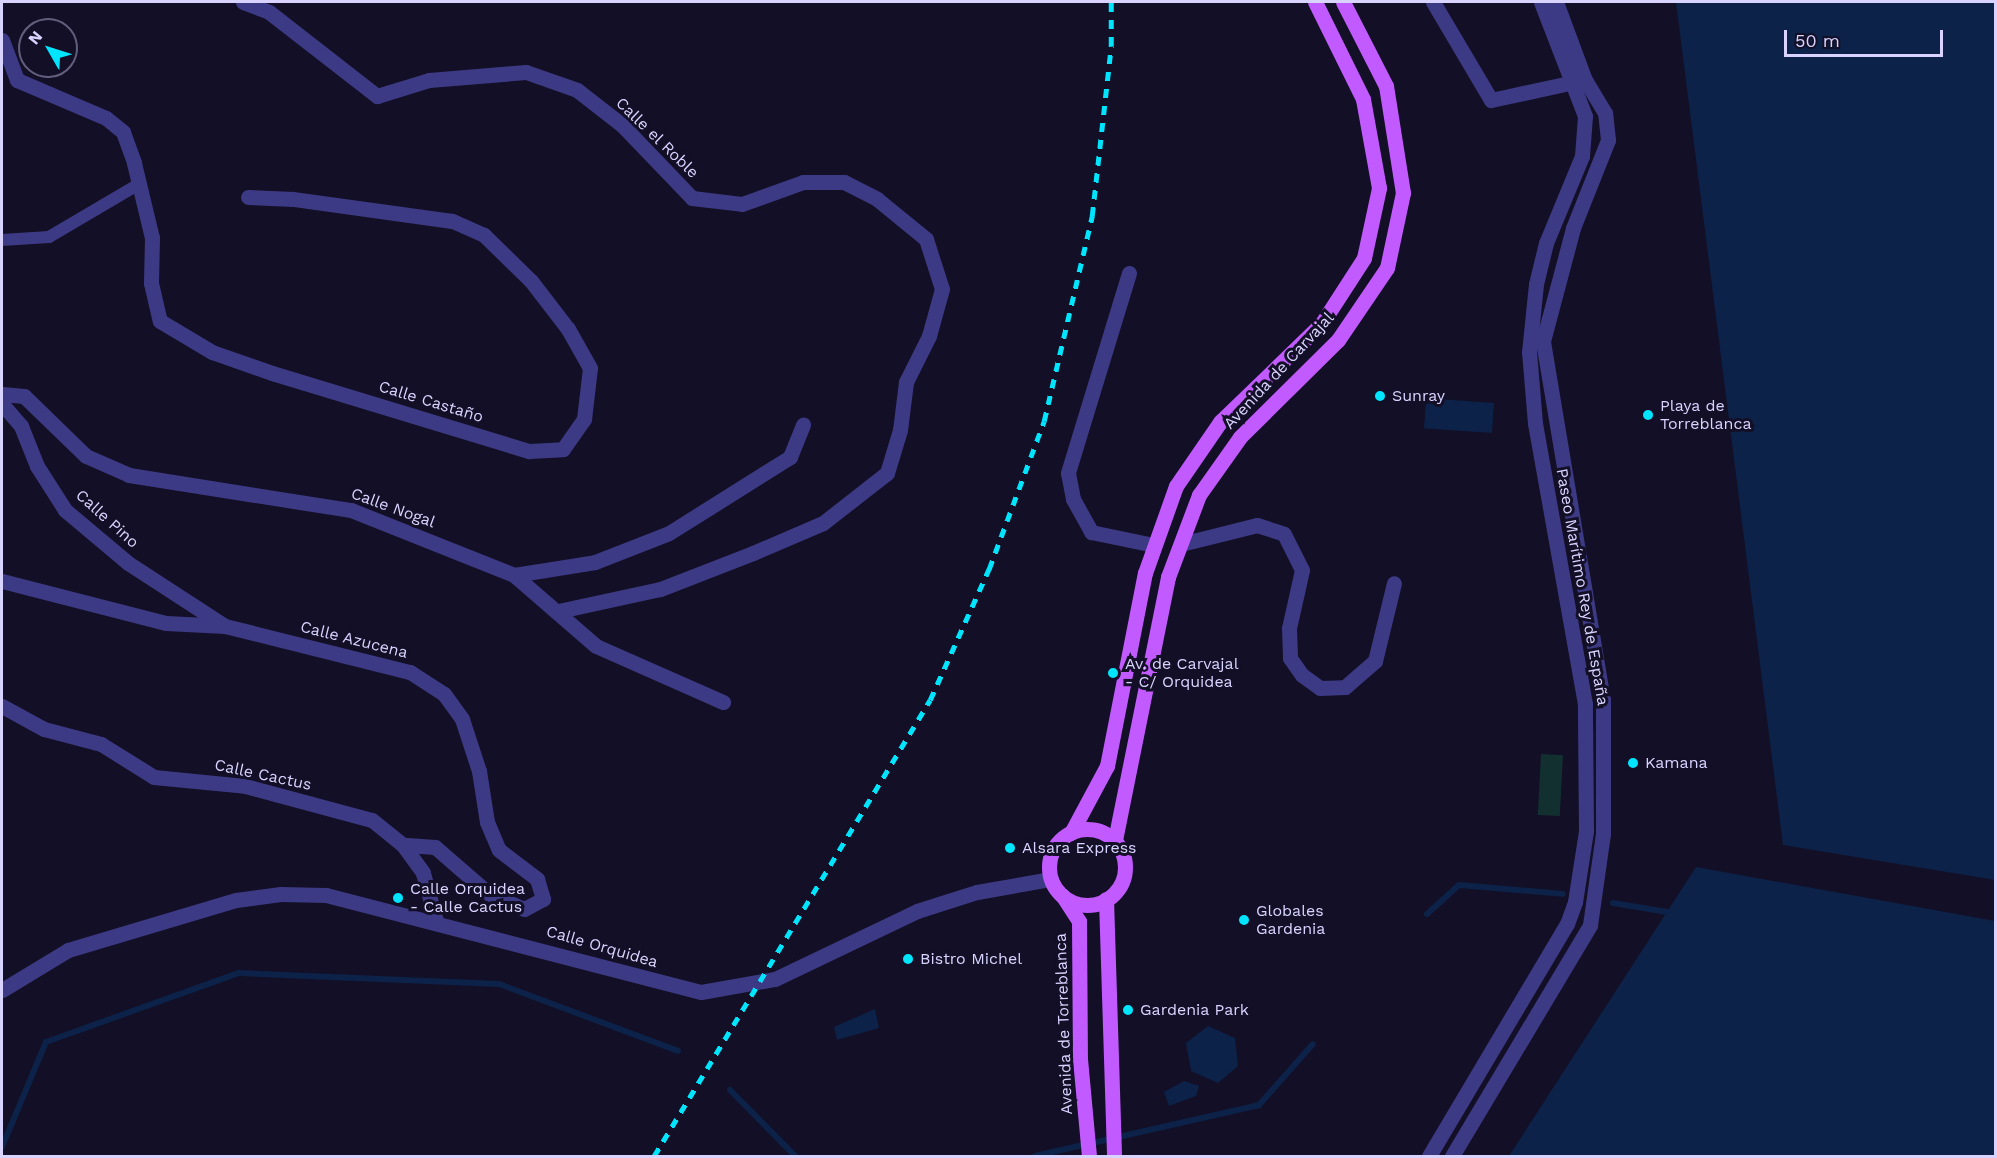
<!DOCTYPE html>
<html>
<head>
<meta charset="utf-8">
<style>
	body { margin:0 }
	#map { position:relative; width:1997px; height:1158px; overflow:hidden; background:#130f26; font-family:"Work Sans",sans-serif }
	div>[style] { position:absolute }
	.green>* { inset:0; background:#12302f; transform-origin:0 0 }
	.water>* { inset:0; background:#0c2248; transform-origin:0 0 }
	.stream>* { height:6px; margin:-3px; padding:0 3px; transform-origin:3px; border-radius:3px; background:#0c2248 }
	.lane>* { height:12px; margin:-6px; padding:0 6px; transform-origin:6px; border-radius:6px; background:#3d3a85 }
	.street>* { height:15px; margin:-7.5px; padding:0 7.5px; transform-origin:7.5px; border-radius:7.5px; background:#3d3a85 }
	.primary>* { height:15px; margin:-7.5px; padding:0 7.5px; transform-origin:7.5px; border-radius:7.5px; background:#c25bff }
	.primary>.ring { margin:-7.5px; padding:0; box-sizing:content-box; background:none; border:15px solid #c25bff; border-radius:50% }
	.rail>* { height:4.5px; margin-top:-2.25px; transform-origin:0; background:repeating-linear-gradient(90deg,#00e5ff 0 9px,transparent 0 17px) }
	.dots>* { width:16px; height:16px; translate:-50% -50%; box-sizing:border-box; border:3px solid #130f26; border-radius:50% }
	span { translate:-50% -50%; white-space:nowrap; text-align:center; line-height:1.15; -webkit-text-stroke:6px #130f26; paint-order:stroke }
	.street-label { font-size:16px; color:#d9d4ff }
	.poi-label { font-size:16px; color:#d9d4ff }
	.left { translate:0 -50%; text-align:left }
	.frame { position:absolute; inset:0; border:3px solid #d9d4ff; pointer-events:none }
	.north { position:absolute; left:18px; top:18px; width:60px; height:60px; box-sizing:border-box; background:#130f26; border:2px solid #625e7d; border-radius:50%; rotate:309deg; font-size:16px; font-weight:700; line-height:24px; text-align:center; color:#d9d4ff }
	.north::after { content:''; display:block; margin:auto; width:21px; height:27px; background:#00e5ff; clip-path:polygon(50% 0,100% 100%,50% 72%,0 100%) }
	.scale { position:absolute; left:1784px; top:30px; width:159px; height:27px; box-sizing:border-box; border:3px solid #d9d4ff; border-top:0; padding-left:8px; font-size:18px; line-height:21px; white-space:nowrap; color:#d9d4ff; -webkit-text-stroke:4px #130f26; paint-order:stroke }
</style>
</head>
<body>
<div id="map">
	<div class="green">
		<i style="left:1541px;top:754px;width:22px;height:61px;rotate:3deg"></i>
	</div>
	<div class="water">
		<i style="clip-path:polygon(1676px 2px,1995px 2px,1995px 880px,1783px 845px)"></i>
		<i style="left:1494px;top:403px;width:30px;height:68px;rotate:94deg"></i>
		<i style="clip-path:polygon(1696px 867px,1995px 921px,1995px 1156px,1509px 1156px)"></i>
		<i style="clip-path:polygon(875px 1009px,879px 1028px,837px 1040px,834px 1027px)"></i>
		<i style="clip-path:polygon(1208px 1026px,1235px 1038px,1238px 1066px,1218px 1083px,1191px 1071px,1186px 1043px)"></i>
		<i style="clip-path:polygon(1184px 1081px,1199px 1086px,1196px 1096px,1169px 1106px,1164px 1092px)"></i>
	</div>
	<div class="stream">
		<i style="left:1613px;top:903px;width:55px;rotate:9.5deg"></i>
		<i style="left:1427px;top:914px;width:43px;rotate:-42.2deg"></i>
		<i style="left:1459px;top:885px;width:104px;rotate:4.9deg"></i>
		<i style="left:730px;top:1090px;width:93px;rotate:45.4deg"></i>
		<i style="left:2px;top:1147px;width:114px;rotate:-67.3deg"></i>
		<i style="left:46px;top:1042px;width:205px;rotate:-19.7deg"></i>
		<i style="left:239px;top:973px;width:260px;rotate:2.4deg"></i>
		<i style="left:499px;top:984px;width:191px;rotate:20.5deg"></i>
		<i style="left:1035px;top:1156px;width:230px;rotate:-12.8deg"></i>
		<i style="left:1259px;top:1105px;width:81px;rotate:-48.5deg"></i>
	</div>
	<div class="lane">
		<i style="left:2px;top:240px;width:47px;rotate:-3.7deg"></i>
		<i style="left:49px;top:237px;width:104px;rotate:-30.5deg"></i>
	</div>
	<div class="street">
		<i style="left:243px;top:2px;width:28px;rotate:21deg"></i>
		<i style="left:269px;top:12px;width:137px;rotate:37.9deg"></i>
		<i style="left:377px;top:96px;width:54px;rotate:-17.1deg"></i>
		<i style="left:429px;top:80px;width:97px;rotate:-4.7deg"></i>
		<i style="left:526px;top:72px;width:54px;rotate:19.4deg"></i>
		<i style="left:577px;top:90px;width:57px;rotate:37.9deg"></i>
		<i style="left:622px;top:125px;width:101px;rotate:46.2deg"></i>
		<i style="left:692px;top:198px;width:50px;rotate:6.8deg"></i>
		<i style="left:742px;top:204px;width:65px;rotate:-19.8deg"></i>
		<i style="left:803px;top:182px;width:41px"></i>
		<i style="left:844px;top:182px;width:37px;rotate:27deg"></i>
		<i style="left:877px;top:199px;width:63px;rotate:39.2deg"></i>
		<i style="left:926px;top:239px;width:52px;rotate:72.3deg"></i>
		<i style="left:942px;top:289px;width:49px;rotate:105.5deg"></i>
		<i style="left:929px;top:336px;width:51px;rotate:116.6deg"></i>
		<i style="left:906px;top:382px;width:48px;rotate:97.1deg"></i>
		<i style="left:900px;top:430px;width:45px;rotate:106.8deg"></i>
		<i style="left:887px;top:473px;width:81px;rotate:142deg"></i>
		<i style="left:823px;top:523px;width:76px;rotate:156.8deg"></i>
		<i style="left:753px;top:553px;width:100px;rotate:158.8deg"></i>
		<i style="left:660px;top:589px;width:103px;rotate:167.7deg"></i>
		<i style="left:1433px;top:2px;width:114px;rotate:59.4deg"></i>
		<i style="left:1491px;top:100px;width:85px;rotate:-12.2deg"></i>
		<i style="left:2px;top:40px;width:43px;rotate:69.4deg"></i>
		<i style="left:17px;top:80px;width:97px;rotate:23.1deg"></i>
		<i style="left:106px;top:118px;width:22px;rotate:39deg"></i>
		<i style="left:123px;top:132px;width:33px;rotate:70deg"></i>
		<i style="left:134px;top:163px;width:77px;rotate:76.5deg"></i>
		<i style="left:152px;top:238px;width:45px;rotate:91.3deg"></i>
		<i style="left:151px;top:283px;width:39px;rotate:77deg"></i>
		<i style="left:160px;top:321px;width:61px;rotate:30.8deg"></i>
		<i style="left:212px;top:352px;width:64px;rotate:19.3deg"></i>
		<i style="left:272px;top:373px;width:269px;rotate:16.9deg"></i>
		<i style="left:529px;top:451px;width:34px;rotate:-3deg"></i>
		<i style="left:563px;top:449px;width:37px;rotate:-55deg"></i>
		<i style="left:584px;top:419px;width:51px;rotate:-83.3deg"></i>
		<i style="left:590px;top:368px;width:45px;rotate:-119.4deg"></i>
		<i style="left:568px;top:329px;width:61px;rotate:-127.6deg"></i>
		<i style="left:531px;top:281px;width:66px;rotate:-135.6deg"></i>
		<i style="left:484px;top:235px;width:35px;rotate:-156deg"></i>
		<i style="left:452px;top:221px;width:161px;rotate:-172.1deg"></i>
		<i style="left:293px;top:199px;width:45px;rotate:-177.5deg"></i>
		<i style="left:1129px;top:273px;width:209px;rotate:107deg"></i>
		<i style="left:1068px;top:473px;width:26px;rotate:79deg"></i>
		<i style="left:1073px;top:499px;width:38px;rotate:61deg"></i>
		<i style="left:1091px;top:532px;width:64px;rotate:11.7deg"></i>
		<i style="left:2px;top:394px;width:22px;rotate:5deg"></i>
		<i style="left:24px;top:396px;width:86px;rotate:44.1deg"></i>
		<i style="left:86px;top:456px;width:47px;rotate:23.8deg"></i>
		<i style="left:129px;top:475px;width:225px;rotate:9deg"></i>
		<i style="left:351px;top:510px;width:175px;rotate:21.7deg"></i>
		<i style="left:514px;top:575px;width:108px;rotate:40.9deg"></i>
		<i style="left:596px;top:646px;width:139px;rotate:23.8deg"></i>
		<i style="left:2px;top:404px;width:29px;rotate:49deg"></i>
		<i style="left:21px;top:426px;width:43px;rotate:68.2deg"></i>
		<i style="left:37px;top:466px;width:52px;rotate:57.5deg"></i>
		<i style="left:65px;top:510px;width:82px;rotate:40.1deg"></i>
		<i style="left:128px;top:563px;width:116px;rotate:33deg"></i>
		<i style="left:1181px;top:544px;width:78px;rotate:-14deg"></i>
		<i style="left:1257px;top:525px;width:28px;rotate:18deg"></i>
		<i style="left:1284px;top:534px;width:40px;rotate:63.4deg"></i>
		<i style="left:1302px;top:570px;width:59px;rotate:102.6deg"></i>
		<i style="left:1289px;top:628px;width:30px;rotate:88deg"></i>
		<i style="left:1290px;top:658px;width:21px;rotate:55deg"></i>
		<i style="left:1302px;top:675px;width:22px;rotate:36deg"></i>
		<i style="left:1320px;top:688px;width:25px;rotate:-2deg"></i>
		<i style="left:1345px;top:687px;width:40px;rotate:-41deg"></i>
		<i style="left:1375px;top:661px;width:80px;rotate:-76.3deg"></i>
		<i style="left:514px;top:575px;width:82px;rotate:-9.1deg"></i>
		<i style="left:595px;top:562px;width:79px;rotate:-21.4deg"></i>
		<i style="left:669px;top:533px;width:143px;rotate:-32.1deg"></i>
		<i style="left:790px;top:457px;width:35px;rotate:-68deg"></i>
		<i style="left:2px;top:581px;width:169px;rotate:14.4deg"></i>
		<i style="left:166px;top:623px;width:59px;rotate:2.9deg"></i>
		<i style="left:225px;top:626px;width:191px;rotate:14deg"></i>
		<i style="left:410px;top:672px;width:40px;rotate:32.9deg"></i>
		<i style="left:444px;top:694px;width:31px;rotate:54deg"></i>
		<i style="left:462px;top:719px;width:55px;rotate:71.9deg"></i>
		<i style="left:479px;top:771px;width:52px;rotate:81.1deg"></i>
		<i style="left:487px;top:822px;width:30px;rotate:67deg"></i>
		<i style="left:499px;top:850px;width:48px;rotate:37.3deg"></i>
		<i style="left:537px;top:879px;width:21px;rotate:73deg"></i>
		<i style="left:543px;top:899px;width:21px;rotate:152deg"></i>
		<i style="left:524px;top:909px;width:39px;rotate:-156deg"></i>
		<i style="left:488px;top:893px;width:70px;rotate:-139deg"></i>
		<i style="left:435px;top:847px;width:32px;rotate:-176deg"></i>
		<i style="left:2px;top:706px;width:48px;rotate:28.7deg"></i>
		<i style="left:44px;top:729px;width:59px;rotate:14.7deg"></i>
		<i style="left:101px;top:744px;width:62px;rotate:31.9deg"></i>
		<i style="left:154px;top:777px;width:91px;rotate:5.6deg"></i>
		<i style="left:245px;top:786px;width:131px;rotate:15deg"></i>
		<i style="left:372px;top:820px;width:40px;rotate:39deg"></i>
		<i style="left:403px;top:845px;width:34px;rotate:54deg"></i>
		<i style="left:423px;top:873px;width:50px;rotate:74.8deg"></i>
		<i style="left:2px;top:990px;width:77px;rotate:-31.2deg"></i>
		<i style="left:68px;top:950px;width:175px;rotate:-16.6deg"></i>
		<i style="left:236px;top:900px;width:45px;rotate:-7.6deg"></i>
		<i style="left:281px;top:894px;width:45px;rotate:1.3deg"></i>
		<i style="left:326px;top:895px;width:387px;rotate:14.5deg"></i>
		<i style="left:701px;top:992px;width:75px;rotate:-10deg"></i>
		<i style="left:775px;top:979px;width:157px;rotate:-25.6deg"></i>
		<i style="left:917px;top:911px;width:63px;rotate:-17.6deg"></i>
		<i style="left:977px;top:892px;width:75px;rotate:-10deg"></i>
		<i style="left:1429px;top:1156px;width:270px;rotate:-59.3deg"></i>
		<i style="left:1567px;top:924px;width:23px;rotate:-70deg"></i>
		<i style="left:1575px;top:902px;width:72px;rotate:-81.2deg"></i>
		<i style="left:1586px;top:831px;width:127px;rotate:-90.5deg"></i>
		<i style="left:1585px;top:704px;width:285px;rotate:-100.1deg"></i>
		<i style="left:1535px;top:423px;width:71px;rotate:-94.8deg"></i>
		<i style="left:1529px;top:352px;width:68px;rotate:-84.1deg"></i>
		<i style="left:1536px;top:284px;width:42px;rotate:-76.3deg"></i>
		<i style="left:1546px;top:243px;width:94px;rotate:-67.5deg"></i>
		<i style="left:1582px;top:156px;width:40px;rotate:-85.7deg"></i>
		<i style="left:1585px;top:116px;width:122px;rotate:-111.1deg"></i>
		<i style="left:1452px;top:1156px;width:269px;rotate:-59.1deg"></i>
		<i style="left:1590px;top:925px;width:92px;rotate:-81.9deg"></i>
		<i style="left:1603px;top:834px;width:134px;rotate:-90deg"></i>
		<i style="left:1603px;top:700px;width:364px;rotate:-99.5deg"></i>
		<i style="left:1543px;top:341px;width:117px;rotate:-75.1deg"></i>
		<i style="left:1573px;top:228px;width:95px;rotate:-68.3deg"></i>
		<i style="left:1608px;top:140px;width:27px;rotate:-96deg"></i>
		<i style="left:1605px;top:113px;width:39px;rotate:-121deg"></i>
		<i style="left:1585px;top:80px;width:83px;rotate:-110.4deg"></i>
	</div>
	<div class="primary">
		<i class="ring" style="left:1049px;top:829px;width:61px;height:61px"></i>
		<i style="left:1071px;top:833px;width:76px;rotate:-61.8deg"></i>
		<i style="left:1107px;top:766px;width:197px;rotate:-78.9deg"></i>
		<i style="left:1145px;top:573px;width:92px;rotate:-70.4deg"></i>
		<i style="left:1176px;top:486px;width:78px;rotate:-55.5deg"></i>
		<i style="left:1220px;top:422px;width:142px;rotate:-44.1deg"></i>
		<i style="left:1322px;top:323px;width:77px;rotate:-57.1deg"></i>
		<i style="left:1364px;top:258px;width:72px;rotate:-77.9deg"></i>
		<i style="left:1379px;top:188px;width:90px;rotate:-100.2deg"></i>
		<i style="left:1363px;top:99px;width:108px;rotate:-116.3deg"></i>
		<i style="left:1115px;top:840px;width:268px;rotate:-78.6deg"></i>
		<i style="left:1168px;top:577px;width:88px;rotate:-69.3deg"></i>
		<i style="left:1199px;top:495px;width:71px;rotate:-54.7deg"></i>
		<i style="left:1240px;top:437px;width:138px;rotate:-44.7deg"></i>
		<i style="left:1338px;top:340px;width:87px;rotate:-55.8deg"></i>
		<i style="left:1387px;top:268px;width:77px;rotate:-78deg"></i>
		<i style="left:1403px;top:193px;width:108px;rotate:-99deg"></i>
		<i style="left:1386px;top:86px;width:94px;rotate:-117.1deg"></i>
		<i style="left:1062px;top:895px;width:31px;rotate:57deg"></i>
		<i style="left:1079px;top:921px;width:138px;rotate:89.6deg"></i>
		<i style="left:1080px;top:1059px;width:97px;rotate:84.7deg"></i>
		<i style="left:1106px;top:899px;width:257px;rotate:88.2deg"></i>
	</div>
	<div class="rail">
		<i style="left:654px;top:1156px;width:533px;rotate:-58.82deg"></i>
		<i style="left:930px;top:700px;width:144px;rotate:-65.8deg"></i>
		<i style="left:989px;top:569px;width:158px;rotate:-69.6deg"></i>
		<i style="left:1044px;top:421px;width:211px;rotate:-76.8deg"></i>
		<i style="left:1092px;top:216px;width:171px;rotate:-83.6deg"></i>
		<i style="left:1111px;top:46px;width:44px;rotate:-90deg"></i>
	</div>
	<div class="dots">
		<i style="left:1380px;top:396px;background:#00e5ff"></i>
		<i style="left:1648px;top:415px;background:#00e5ff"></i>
		<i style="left:1113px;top:673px;background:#00e5ff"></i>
		<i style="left:1633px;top:763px;background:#00e5ff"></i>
		<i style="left:1010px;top:848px;background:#00e5ff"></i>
		<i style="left:398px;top:898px;background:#00e5ff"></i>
		<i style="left:1244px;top:920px;background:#00e5ff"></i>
		<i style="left:908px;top:959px;background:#00e5ff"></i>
		<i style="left:1128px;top:1010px;background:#00e5ff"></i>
	</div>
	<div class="street-label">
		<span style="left:657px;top:138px;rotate:44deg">Calle el Roble</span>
		<span style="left:1279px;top:371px;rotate:-47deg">Avenida de Carvajal</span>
		<span style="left:431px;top:402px;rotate:17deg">Calle Castaño</span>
		<span style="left:393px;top:508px;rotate:20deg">Calle Nogal</span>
		<span style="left:107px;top:519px;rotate:42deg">Calle Pino</span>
		<span style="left:1582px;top:587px;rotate:80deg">Paseo Marítimo Rey de España</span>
		<span style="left:354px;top:640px;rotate:14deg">Calle Azucena</span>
		<span style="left:263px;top:775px;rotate:12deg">Calle Cactus</span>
		<span style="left:602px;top:947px;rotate:16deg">Calle Orquidea</span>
		<span style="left:1064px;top:1024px;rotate:-92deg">Avenida de Torreblanca</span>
	</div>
	<div class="poi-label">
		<span class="left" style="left:1392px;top:396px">Sunray</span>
		<span class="left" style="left:1660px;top:415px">Playa de<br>Torreblanca</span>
		<span class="left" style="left:1125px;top:673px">Av. de Carvajal<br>- C/ Orquidea</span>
		<span class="left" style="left:1645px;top:763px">Kamana</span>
		<span class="left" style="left:1022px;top:848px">Alsara Express</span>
		<span class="left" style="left:410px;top:898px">Calle Orquidea<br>- Calle Cactus</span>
		<span class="left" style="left:1256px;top:920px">Globales<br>Gardenia</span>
		<span class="left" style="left:920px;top:959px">Bistro Michel</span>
		<span class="left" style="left:1140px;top:1010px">Gardenia Park</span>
	</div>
	<div class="frame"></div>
	<div class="north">N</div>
	<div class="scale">50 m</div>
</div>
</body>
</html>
